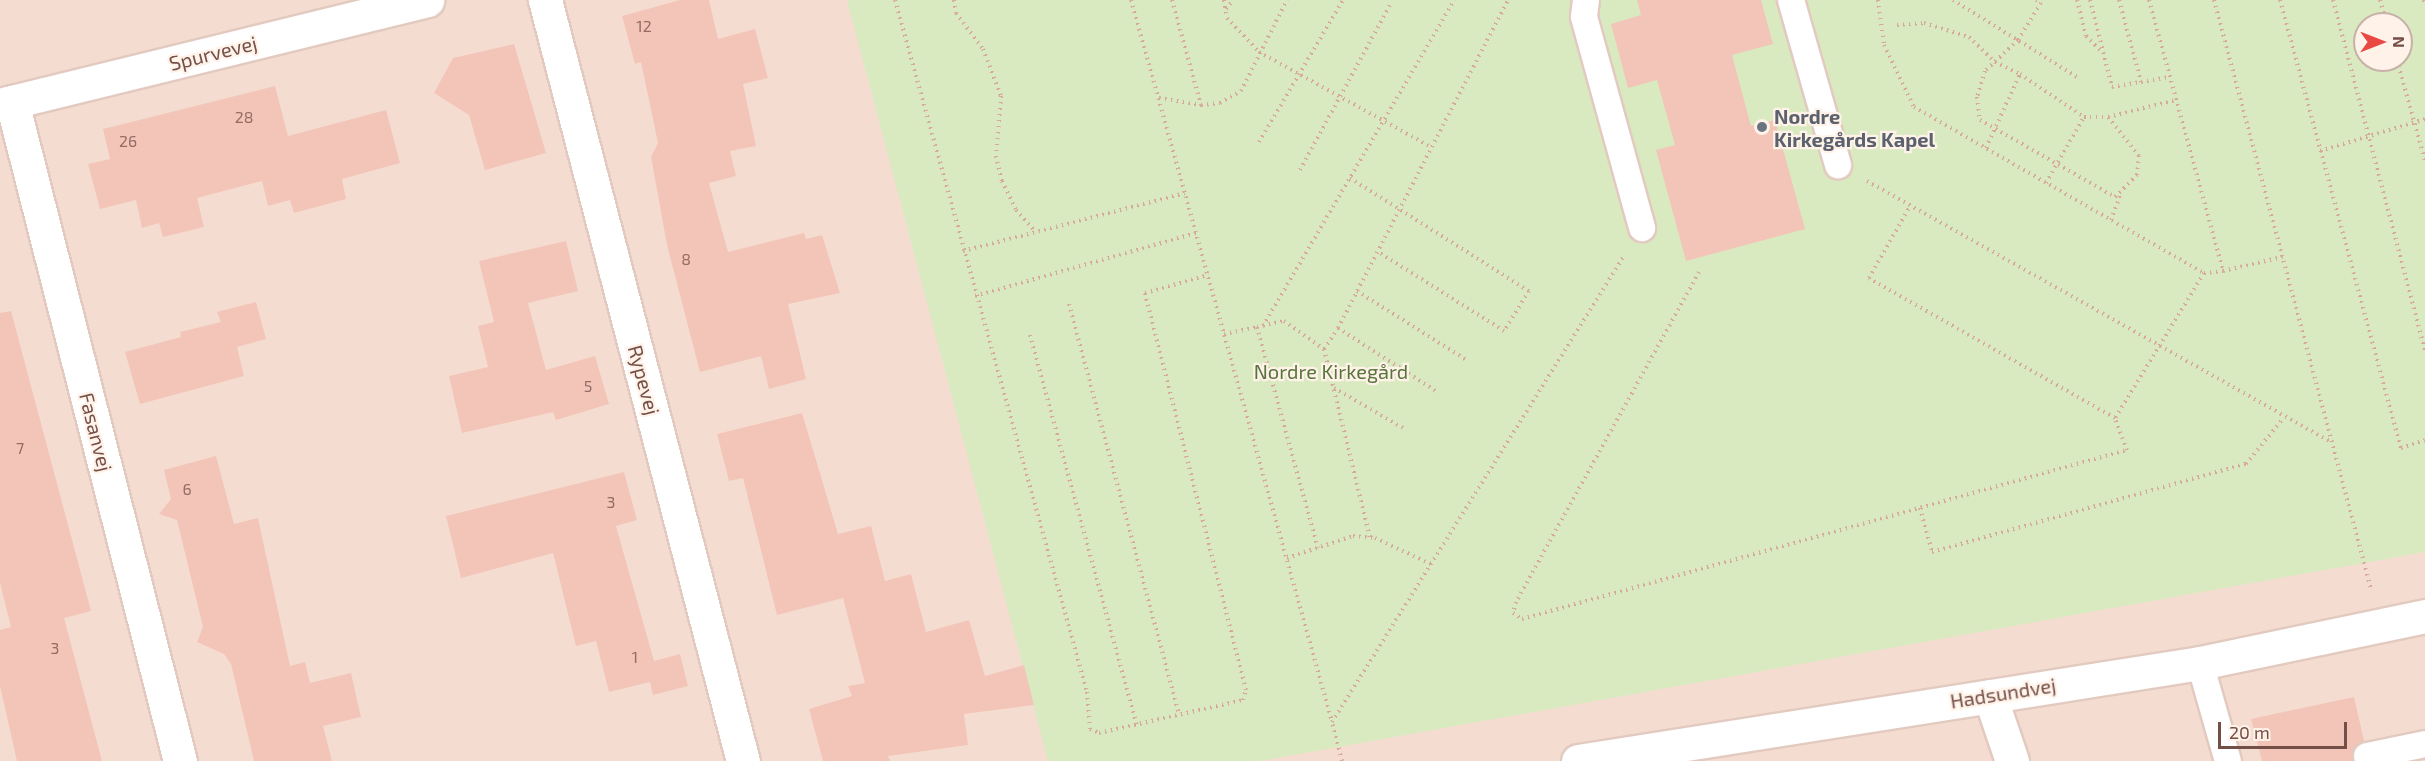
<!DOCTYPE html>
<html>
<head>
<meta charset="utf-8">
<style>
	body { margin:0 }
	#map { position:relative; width:2425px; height:761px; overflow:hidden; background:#fdede1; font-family:"Exo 2",sans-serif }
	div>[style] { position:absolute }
	.residential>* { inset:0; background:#f4ddd0 }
	.green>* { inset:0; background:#d9eac0 }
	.building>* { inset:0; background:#f3c5b8 }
	.path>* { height:4px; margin-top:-2px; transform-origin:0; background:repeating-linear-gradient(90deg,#d7a89c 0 1.5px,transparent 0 6px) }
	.roads { filter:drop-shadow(2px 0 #e3cac0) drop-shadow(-2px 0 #e3cac0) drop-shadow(0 2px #e3cac0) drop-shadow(0 -2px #e3cac0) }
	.lane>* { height:26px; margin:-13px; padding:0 13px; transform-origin:13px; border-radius:13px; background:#fff }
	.street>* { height:33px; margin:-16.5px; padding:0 16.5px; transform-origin:16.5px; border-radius:16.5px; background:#fff }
	.secondary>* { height:33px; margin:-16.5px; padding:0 16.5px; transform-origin:16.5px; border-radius:16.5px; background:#fff }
	.dots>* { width:16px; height:16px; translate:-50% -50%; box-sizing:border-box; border:3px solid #fff2e8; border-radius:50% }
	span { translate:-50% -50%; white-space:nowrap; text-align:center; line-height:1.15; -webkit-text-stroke:4.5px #fff2e8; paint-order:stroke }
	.number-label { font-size:16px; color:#946c64 }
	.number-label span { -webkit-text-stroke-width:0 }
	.street-label { font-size:20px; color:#744f48 }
	.worship-label { font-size:20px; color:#5b616d; font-weight:700 }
	.left { translate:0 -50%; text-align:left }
	.park-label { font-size:20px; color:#58743d }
	.north { position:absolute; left:2353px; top:12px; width:60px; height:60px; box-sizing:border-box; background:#fff2e8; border:2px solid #c7b1a8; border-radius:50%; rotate:90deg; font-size:16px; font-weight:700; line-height:24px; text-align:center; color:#744f48 }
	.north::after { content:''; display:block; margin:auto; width:21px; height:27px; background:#ea4943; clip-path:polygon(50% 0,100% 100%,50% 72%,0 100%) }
	.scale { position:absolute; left:2218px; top:722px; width:129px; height:27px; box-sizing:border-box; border:3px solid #744f48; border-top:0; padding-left:8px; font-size:18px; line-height:21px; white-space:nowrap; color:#744f48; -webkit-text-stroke:4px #fff2e8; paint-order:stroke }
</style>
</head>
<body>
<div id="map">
	<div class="residential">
		<i style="clip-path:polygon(evenodd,0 0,2425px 0,2425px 761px,0 761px,0 0,2365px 24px,2401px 24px,2401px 60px,2365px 60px,2365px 24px)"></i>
	</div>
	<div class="green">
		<i style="clip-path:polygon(evenodd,847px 0,2425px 0,2425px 552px,1260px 761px,1048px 761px,847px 0,2365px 24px,2401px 24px,2401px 60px,2365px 60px,2365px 24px)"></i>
	</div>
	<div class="building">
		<i style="clip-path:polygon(680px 0,709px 0,718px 39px,755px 29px,768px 78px,743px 84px,756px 146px,730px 151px,736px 176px,709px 183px,728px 252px,804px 233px,806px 239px,822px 235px,840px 293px,788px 304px,806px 379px,769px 389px,761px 356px,700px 372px,667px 245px,651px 157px,658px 143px,641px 62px,635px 64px,622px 16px)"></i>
		<i style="clip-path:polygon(1637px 0,1761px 0,1773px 44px,1732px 55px,1751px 126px,1775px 120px,1805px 229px,1686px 261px,1656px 150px,1675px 145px,1657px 80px,1628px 88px,1611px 24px,1641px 15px)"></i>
		<i style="clip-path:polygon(514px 44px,546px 153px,485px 170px,469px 115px,434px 93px,453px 58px)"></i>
		<i style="clip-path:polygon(275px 86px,288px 136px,386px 110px,400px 163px,342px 179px,346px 199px,294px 213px,290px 200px,268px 206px,262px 181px,197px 198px,204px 227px,163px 237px,159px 223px,142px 228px,136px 200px,100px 209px,88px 164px,110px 159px,103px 129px)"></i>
		<i style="clip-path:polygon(566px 241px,578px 291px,528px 303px,546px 370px,595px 356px,609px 404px,556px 420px,553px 412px,462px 433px,449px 376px,488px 367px,478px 326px,494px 322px,479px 261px)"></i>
		<i style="clip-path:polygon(256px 302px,266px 339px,237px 347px,244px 376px,140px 404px,125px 352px,181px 337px,180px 332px,221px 322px,217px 312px)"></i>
		<i style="clip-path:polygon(11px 311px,91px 611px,64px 618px,102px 761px,17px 761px,0 686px,0 630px,11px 627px,0 583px,0 313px)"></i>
		<i style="clip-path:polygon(802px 413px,838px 534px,871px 526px,885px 581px,911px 574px,926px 632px,969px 620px,985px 676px,1024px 665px,1034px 705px,964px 714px,968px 745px,888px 756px,890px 761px,823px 761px,809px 709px,852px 696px,848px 686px,865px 683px,843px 598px,777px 615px,743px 478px,729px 481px,717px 434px)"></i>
		<i style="clip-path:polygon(216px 456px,234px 524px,258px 518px,290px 666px,305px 662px,310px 683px,351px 673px,361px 717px,323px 726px,332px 761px,254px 761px,231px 664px,224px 654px,197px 642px,203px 627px,177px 520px,159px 514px,171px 499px,164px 470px)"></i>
		<i style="clip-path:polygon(624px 472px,637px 520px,616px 526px,654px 661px,680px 654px,688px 686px,653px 695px,650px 682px,609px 692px,596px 641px,576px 646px,553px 553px,461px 578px,446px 516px)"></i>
		<i style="clip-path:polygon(2354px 697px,2364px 741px,2353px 751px,2353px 761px,2262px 761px,2251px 719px)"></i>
	</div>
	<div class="path">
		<i style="left:895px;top:0;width:718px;rotate:74.49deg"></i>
		<i style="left:1087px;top:692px;width:37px;rotate:85deg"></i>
		<i style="left:1090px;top:729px;width:10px;rotate:24deg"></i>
		<i style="left:1099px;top:733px;width:148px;rotate:-12.9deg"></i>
		<i style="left:1243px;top:700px;width:10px;rotate:-73deg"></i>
		<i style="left:1246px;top:690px;width:410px;rotate:-104.3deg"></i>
		<i style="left:1145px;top:293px;width:66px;rotate:-15.9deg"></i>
		<i style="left:954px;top:0;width:13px;rotate:81deg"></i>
		<i style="left:956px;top:13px;width:45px;rotate:53.1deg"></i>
		<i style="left:983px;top:49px;width:50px;rotate:69deg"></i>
		<i style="left:1001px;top:96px;width:60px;rotate:94.8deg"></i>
		<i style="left:996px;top:156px;width:26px;rotate:77deg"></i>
		<i style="left:1002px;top:181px;width:32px;rotate:64deg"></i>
		<i style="left:1016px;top:210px;width:30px;rotate:48deg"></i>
		<i style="left:1131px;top:0;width:749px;rotate:74.44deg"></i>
		<i style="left:1172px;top:0;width:109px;rotate:74.6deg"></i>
		<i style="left:1224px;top:0;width:18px;rotate:81deg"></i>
		<i style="left:1227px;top:18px;width:47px;rotate:46.7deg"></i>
		<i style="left:1259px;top:52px;width:196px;rotate:28.9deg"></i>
		<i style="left:1878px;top:0;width:45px;rotate:82.4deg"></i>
		<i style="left:1884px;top:45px;width:69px;rotate:64.2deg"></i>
		<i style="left:1914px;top:107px;width:334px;rotate:29.8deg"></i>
		<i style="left:2204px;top:273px;width:170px;rotate:121.5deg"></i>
		<i style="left:2115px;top:418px;width:283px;rotate:-150.4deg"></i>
		<i style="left:1869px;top:278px;width:83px;rotate:-60.3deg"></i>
		<i style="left:1953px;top:0;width:146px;rotate:31.8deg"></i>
		<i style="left:2036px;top:0;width:6px;rotate:31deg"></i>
		<i style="left:2041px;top:3px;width:44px;rotate:121.9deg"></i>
		<i style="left:2018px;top:40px;width:45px;rotate:136.8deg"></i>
		<i style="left:1985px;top:71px;width:27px;rotate:107deg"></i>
		<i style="left:1977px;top:97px;width:23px;rotate:83deg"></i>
		<i style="left:1980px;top:120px;width:155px;rotate:29.7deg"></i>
		<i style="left:2115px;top:197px;width:31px;rotate:-45deg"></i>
		<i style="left:2137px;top:175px;width:19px;rotate:-84deg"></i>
		<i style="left:2139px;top:156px;width:50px;rotate:-128.5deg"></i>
		<i style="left:2108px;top:117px;width:70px;rotate:-14deg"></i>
		<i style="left:2077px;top:0;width:37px;rotate:76deg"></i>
		<i style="left:2086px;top:36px;width:24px;rotate:45deg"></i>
		<i style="left:2090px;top:0;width:90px;rotate:75.8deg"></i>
		<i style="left:2112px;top:87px;width:29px;rotate:-10deg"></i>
		<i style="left:2119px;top:0;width:85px;rotate:75deg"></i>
		<i style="left:2141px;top:82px;width:29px;rotate:-10deg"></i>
		<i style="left:2149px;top:0;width:281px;rotate:74.7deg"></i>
		<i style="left:2223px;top:271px;width:61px;rotate:-13.3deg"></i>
		<i style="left:2214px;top:0;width:610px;rotate:75.07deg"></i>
		<i style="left:2280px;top:0;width:464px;rotate:74.9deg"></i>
		<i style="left:2401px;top:448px;width:25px;rotate:-18deg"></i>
		<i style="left:2333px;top:0;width:362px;rotate:75.3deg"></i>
		<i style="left:2380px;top:0;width:25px;rotate:74deg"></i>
		<i style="left:2424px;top:0;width:5px;rotate:79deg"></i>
		<i style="left:1226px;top:9px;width:11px;rotate:-52deg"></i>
		<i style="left:1897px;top:25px;width:27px;rotate:-4deg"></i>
		<i style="left:1924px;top:23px;width:47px;rotate:17.3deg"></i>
		<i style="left:1969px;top:37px;width:36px;rotate:44deg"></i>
		<i style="left:1995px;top:62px;width:28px;rotate:26deg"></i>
		<i style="left:2397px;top:60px;width:105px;rotate:74.5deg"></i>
		<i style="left:1159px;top:98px;width:43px;rotate:9.5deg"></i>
		<i style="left:1201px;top:105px;width:19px;rotate:-6deg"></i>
		<i style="left:1220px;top:103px;width:24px;rotate:-30deg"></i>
		<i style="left:1241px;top:91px;width:102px;rotate:-63.2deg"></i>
		<i style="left:1259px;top:142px;width:165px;rotate:-59.4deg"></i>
		<i style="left:1986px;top:148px;width:81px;rotate:-65.3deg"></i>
		<i style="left:2020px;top:74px;width:77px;rotate:33.9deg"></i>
		<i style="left:2320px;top:151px;width:110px;rotate:-16.9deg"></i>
		<i style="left:1300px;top:170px;width:188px;rotate:-61.4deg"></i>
		<i style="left:1350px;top:178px;width:212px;rotate:32.3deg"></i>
		<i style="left:1529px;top:291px;width:47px;rotate:122deg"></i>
		<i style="left:1504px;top:331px;width:150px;rotate:-147.8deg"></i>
		<i style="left:1867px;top:181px;width:532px;rotate:29.36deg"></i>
		<i style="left:2046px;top:183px;width:76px;rotate:-60.1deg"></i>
		<i style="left:2084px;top:117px;width:24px"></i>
		<i style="left:2111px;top:220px;width:30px;rotate:-70deg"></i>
		<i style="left:963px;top:251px;width:229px;rotate:-14.6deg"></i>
		<i style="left:1699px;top:272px;width:377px;rotate:119deg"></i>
		<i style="left:1516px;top:602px;width:11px;rotate:105deg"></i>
		<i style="left:1513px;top:613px;width:11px;rotate:34deg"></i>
		<i style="left:1522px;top:619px;width:628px;rotate:-15.61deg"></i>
		<i style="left:2127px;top:450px;width:34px;rotate:-111deg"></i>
		<i style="left:2204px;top:273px;width:19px;rotate:-6deg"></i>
		<i style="left:1357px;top:291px;width:128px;rotate:32.2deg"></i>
		<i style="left:975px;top:296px;width:230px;rotate:-15.9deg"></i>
		<i style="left:1069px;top:304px;width:425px;rotate:75deg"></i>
		<i style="left:1263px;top:326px;width:378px;rotate:-59.6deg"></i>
		<i style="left:1257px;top:327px;width:28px;rotate:-13deg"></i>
		<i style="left:1284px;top:321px;width:49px;rotate:35deg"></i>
		<i style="left:1324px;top:349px;width:194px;rotate:76.3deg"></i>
		<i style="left:1338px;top:328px;width:369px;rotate:-62.6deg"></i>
		<i style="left:1224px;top:334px;width:34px;rotate:-12deg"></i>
		<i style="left:1257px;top:327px;width:229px;rotate:74.6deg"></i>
		<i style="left:1030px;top:335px;width:405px;rotate:74.7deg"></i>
		<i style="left:1324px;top:349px;width:25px;rotate:-56deg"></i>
		<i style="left:1338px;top:328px;width:120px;rotate:32.8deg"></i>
		<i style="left:1334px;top:388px;width:80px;rotate:30.1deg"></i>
		<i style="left:1920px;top:508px;width:46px;rotate:74.7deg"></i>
		<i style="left:1932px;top:552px;width:326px;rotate:-15.7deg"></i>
		<i style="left:2246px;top:464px;width:57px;rotate:-50.7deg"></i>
		<i style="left:1287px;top:558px;width:70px;rotate:-18.4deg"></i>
		<i style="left:1353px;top:536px;width:22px;rotate:5deg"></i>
		<i style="left:1375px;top:538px;width:62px;rotate:24.9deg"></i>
		<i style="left:1342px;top:761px;width:40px;rotate:-104.4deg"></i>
		<i style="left:1332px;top:722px;width:550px;rotate:-57.93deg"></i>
	</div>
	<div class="roads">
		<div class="lane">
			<i style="left:1586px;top:0;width:17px;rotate:97deg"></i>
			<i style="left:1584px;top:17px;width:219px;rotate:74.6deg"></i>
			<i style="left:1791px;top:0;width:172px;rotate:74.1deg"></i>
			<i style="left:2200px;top:663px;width:102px;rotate:74.1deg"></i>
			<i style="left:2367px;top:756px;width:59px;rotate:-11.7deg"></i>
		</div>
		<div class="street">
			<i style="left:545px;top:0;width:786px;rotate:75.42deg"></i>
			<i style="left:12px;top:102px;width:680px;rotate:75.7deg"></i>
			<i style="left:0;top:105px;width:440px;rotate:-13.8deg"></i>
			<i style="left:1990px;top:696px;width:69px;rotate:71.3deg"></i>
		</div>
		<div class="secondary">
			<i style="left:1578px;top:761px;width:630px;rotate:-8.95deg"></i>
			<i style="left:2200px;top:663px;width:230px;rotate:-11.8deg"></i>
		</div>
	</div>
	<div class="dots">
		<i style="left:1762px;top:127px;background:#6b7280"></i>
	</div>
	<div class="number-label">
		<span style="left:644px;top:26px">12</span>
		<span style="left:244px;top:117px">28</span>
		<span style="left:128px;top:141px">26</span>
		<span style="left:686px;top:259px">8</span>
		<span style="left:588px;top:386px">5</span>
		<span style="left:20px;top:448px">7</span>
		<span style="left:187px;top:489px">6</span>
		<span style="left:611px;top:502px">3</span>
		<span style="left:55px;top:648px">3</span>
		<span style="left:635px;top:657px">1</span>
	</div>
	<div class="street-label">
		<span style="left:213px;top:53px;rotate:-14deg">Spurvevej</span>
		<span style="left:644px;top:380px;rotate:75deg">Rypevej</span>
		<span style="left:96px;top:432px;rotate:76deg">Fasanvej</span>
		<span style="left:2003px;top:693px;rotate:-9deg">Hadsundvej</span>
	</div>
	<div class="worship-label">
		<span class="left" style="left:1774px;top:128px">Nordre<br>Kirkegårds Kapel</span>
	</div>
	<div class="park-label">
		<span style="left:1331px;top:371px">Nordre Kirkegård</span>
	</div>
	<div class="north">N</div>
	<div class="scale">20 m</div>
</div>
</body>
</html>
